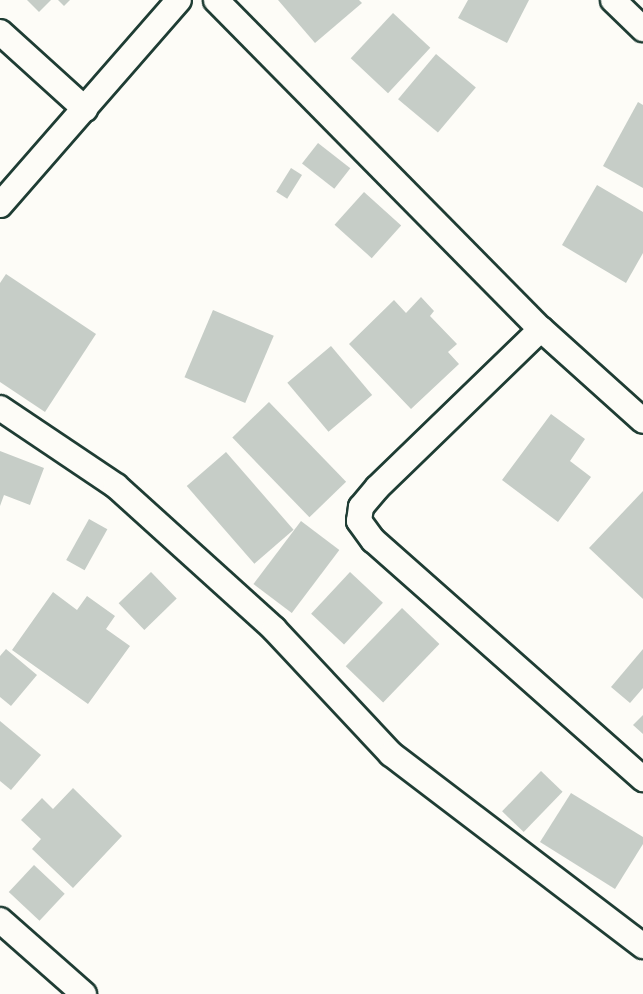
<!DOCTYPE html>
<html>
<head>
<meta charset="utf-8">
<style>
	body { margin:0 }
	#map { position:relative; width:643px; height:994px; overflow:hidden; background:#fdfcf7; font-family:"Indie Flower",sans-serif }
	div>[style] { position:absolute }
	.building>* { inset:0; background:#c6cdc7; transform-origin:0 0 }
	.roads { filter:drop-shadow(2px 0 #1f3d34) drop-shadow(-2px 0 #1f3d34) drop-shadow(0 2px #1f3d34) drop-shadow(0 -2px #1f3d34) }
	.minor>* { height:24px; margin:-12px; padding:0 12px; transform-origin:12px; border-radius:12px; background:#fdfcf7 }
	span { translate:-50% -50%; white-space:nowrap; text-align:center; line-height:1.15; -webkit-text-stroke:6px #fdfcf7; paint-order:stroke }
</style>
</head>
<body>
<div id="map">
	<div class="building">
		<i style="clip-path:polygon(27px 0,51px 0,39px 12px)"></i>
		<i style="clip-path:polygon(58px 0,70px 0,64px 6px)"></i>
		<i style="clip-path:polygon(278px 0,359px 0,362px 3px,315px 43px)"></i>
		<i style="clip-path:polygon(468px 0,529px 0,507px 43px,458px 18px)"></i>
		<i style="left:393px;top:13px;width:51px;height:62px;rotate:43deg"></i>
		<i style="left:436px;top:54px;width:52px;height:59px;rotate:40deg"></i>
		<i style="clip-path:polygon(638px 102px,643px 105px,643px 188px,603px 166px)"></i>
		<i style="left:318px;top:143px;width:41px;height:26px;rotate:38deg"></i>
		<i style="left:291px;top:168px;width:13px;height:28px;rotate:32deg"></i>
		<i style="clip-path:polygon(597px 185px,643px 212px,643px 253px,626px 283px,562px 245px)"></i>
		<i style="left:364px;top:192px;width:50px;height:44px;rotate:42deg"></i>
		<i style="clip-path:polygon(6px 274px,96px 334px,45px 412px,0 382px,0 283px)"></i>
		<i style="clip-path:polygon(421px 297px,434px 311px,430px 316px,457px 344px,448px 352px,459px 364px,411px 409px,349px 344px,394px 300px,406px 313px)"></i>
		<i style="left:213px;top:310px;width:66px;height:73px;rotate:23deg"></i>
		<i style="left:331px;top:346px;width:64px;height:57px;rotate:50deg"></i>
		<i style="left:269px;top:402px;width:111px;height:51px;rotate:46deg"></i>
		<i style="clip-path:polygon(551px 414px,585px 439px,570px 461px,591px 477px,558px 522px,502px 480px)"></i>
		<i style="clip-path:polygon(0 451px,44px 468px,30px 505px,4px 495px,0 506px)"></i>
		<i style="left:226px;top:452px;width:103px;height:52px;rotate:49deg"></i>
		<i style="clip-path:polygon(643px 491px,643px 599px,589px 548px)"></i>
		<i style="left:89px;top:519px;width:21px;height:47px;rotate:29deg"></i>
		<i style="left:301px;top:521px;width:48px;height:79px;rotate:37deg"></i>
		<i style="left:151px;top:572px;width:37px;height:45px;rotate:46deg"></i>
		<i style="left:350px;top:572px;width:45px;height:57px;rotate:43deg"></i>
		<i style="clip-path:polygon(53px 592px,77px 610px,87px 596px,115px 616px,106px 629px,130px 646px,88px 704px,12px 650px)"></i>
		<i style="left:402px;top:608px;width:52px;height:81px;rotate:44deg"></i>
		<i style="clip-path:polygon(6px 649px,37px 675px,11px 706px,0 697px,0 656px)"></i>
		<i style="clip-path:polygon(643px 649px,643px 688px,630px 703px,611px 687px)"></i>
		<i style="clip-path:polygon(643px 715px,643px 734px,633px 725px)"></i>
		<i style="clip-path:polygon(0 721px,41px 755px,11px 790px,0 781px)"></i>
		<i style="left:541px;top:771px;width:30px;height:56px;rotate:44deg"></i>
		<i style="clip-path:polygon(73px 788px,122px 836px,73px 888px,32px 849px,41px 839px,21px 820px,42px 798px,53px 809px)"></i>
		<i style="clip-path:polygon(571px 793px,643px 837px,643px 844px,615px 889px,540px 842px)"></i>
		<i style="left:34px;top:865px;width:42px;height:37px;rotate:43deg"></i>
	</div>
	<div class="roads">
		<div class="minor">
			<i style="left:216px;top:0;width:462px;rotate:45.4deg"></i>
			<i style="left:541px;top:329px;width:137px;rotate:42deg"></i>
			<i style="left:613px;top:0;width:42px;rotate:44deg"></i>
			<i style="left:0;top:32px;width:115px;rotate:42.2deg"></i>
			<i style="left:0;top:205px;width:272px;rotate:-48.9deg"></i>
			<i style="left:541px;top:329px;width:228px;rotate:135.9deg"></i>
			<i style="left:377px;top:488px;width:25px;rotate:130deg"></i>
			<i style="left:361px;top:507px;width:14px;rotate:98deg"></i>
			<i style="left:359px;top:521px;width:24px;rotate:54deg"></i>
			<i style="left:373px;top:540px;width:361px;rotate:41.5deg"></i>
			<i style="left:0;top:408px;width:140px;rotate:33.9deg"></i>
			<i style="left:116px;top:486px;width:213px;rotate:42.1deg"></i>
			<i style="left:274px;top:629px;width:171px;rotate:46.9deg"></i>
			<i style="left:391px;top:754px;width:317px;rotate:37.3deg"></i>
			<i style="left:0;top:920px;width:112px;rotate:41.4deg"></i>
		</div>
	</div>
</div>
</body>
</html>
